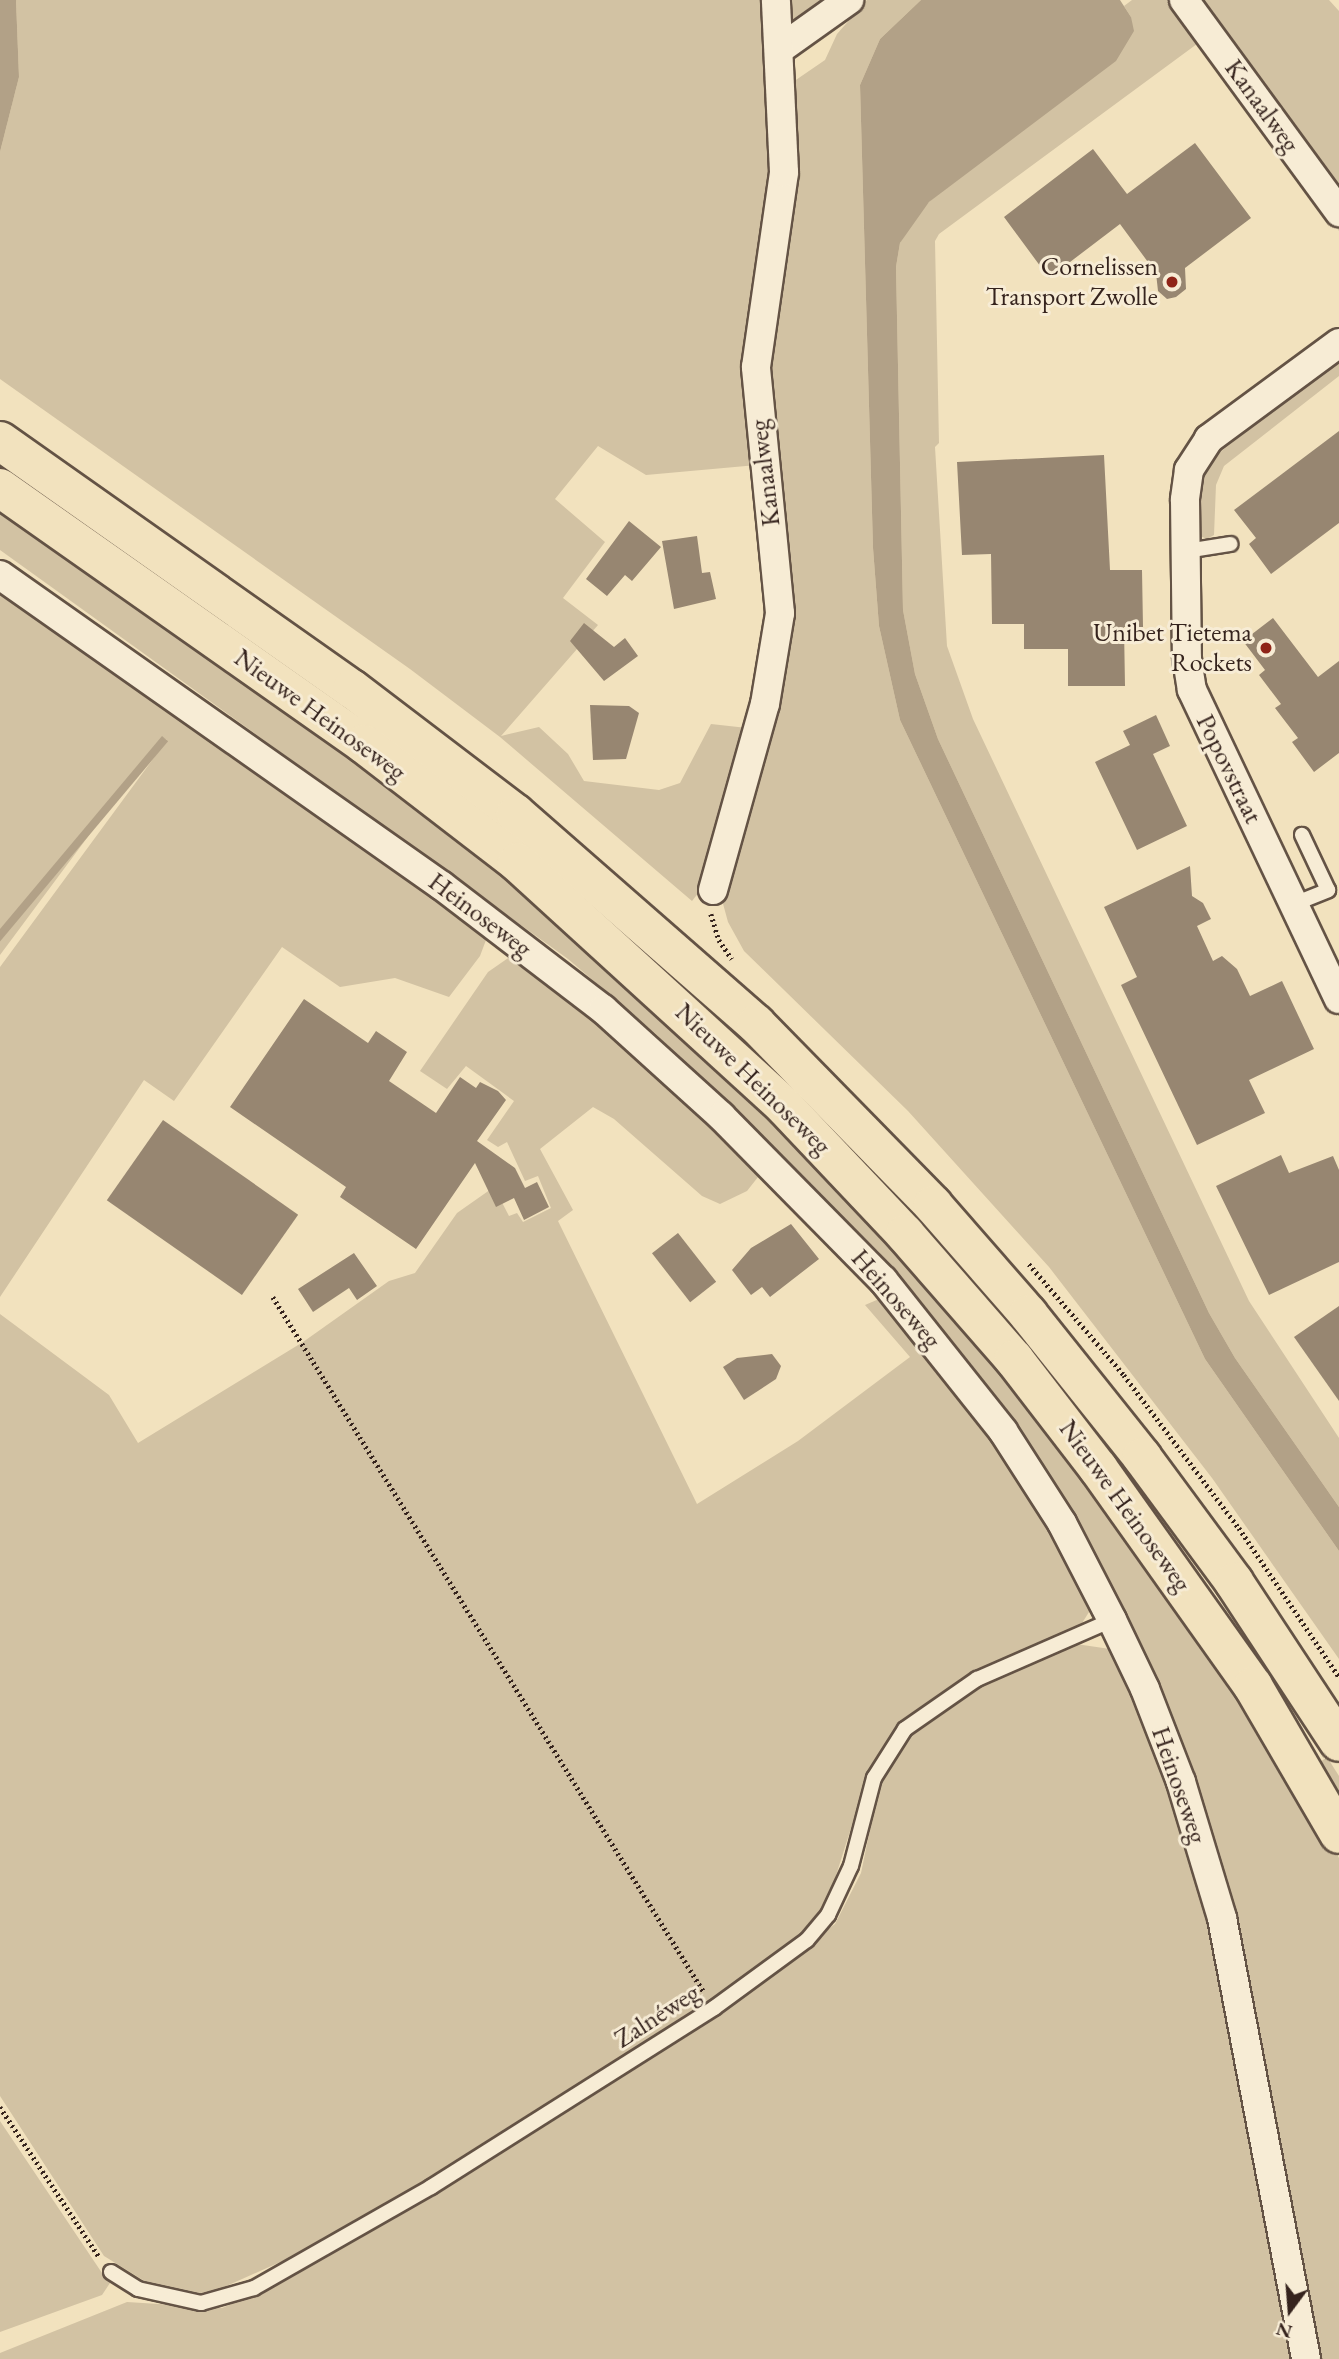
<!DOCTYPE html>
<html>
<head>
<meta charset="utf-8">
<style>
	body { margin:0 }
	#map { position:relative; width:1339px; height:2359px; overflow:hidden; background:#f2e2be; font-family:"EB Garamond",serif }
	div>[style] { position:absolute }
	.green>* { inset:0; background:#d2c2a3 }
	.water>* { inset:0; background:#b2a187; transform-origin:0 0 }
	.building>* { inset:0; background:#978671; transform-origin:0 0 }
	.path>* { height:4.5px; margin-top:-2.25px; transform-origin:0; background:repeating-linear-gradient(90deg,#35231d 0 2px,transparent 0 5.5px) }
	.roads { filter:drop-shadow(2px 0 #645345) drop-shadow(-2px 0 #645345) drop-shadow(0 2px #645345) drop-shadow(0 -2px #645345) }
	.lane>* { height:14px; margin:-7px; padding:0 7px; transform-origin:7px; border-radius:7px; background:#f7ecd5 }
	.street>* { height:28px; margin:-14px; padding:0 14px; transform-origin:14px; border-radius:14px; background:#f7ecd5 }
	.highway>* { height:38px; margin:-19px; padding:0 19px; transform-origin:19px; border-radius:19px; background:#f2e2be }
	.dots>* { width:19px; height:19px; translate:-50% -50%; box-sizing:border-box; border:4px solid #f7ecd5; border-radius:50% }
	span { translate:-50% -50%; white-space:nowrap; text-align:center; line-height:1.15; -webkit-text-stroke:6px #f7ecd5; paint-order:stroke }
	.street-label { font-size:26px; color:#35231d }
	.poi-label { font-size:26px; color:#35231d }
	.right { translate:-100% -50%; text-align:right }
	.north { position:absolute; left:1255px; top:2275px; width:70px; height:70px; -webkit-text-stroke:5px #f7ecd5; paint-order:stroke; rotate:196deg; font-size:19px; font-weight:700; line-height:28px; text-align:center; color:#35231d }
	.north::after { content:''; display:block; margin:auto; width:24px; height:32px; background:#35231d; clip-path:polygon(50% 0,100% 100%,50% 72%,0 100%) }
</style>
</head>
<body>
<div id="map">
	<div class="green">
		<i style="clip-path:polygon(16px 0,771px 0,780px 104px,757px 465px,646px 475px,598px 446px,555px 499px,605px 542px,563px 598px,598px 625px,501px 736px,539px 727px,568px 754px,584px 781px,659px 790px,680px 783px,711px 724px,747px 728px,707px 882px,692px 901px,500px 737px,410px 669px,0 379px,0 152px,19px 77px)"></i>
		<i style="clip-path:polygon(782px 0,833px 0,795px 25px,789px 23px)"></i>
		<i style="clip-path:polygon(867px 0,921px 0,880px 39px,860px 85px,873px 548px,879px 626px,900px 720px,1205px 1359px,1339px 1551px,1339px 1659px,1212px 1478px,1049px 1267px,908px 1111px,744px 951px,728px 922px,722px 900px,771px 712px,765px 414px,790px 84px,825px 60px,837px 34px)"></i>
		<i style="clip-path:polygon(1132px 0,1176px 0,1339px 222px,1339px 231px,1201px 41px,939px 234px,935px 241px,939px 443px,935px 447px,947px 646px,973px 719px,1249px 1301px,1339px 1438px,1339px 1507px,1235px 1358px,1209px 1313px,938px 739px,915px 674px,903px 610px,896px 267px,900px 243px,918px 212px,1131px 17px,1124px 6px)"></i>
		<i style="clip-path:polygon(1195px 0,1329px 0,1339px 11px,1339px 200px)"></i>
		<i style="clip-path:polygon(1339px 359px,1339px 376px,1224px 466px,1216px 485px,1214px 535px,1207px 539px,1200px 536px,1199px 485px,1210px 460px)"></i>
		<i style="clip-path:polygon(0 502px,386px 778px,598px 952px,845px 1190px,1088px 1473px,1308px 1801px,1339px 1858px,1339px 2359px,1322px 2359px,1243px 1962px,1053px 1488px,994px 1394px,879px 1252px,656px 1034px,568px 959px,0 550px)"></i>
		<i style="clip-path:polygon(0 590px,485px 930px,486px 940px,480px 956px,449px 997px,395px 978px,340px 987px,282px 947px,174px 1101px,144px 1080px,0 1297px,0 967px,167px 740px,162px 737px,0 955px)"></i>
		<i style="clip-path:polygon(511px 956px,624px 1039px,762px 1172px,747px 1191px,720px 1204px,702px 1196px,614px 1119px,593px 1107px,540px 1149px,573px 1210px,558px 1221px,697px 1504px,798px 1441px,910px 1357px,865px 1305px,886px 1296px,990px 1429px,1090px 1594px,1089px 1612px,1079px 1628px,961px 1681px,903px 1724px,865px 1784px,826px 1907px,792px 1944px,702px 2010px,334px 2238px,222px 2288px,197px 2294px,156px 2288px,104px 2256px,0 2096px,0 1314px,109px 1395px,138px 1443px,303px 1342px,389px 1281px,415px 1273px,457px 1213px,494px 1187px,509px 1216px,517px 1213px,523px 1222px,551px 1208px,538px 1176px,525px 1181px,507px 1142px,498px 1147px,487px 1140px,514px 1101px,466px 1066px,447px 1089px,420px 1071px,488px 972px)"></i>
		<i style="clip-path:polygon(1076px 1644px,1110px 1649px,1124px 1665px,1202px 1878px,1297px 2359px,0 2359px,0 2353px,127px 2302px,222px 2308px,276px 2285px,565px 2112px,720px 2012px,835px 1924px,861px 1873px,879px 1786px,912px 1733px,964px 1695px)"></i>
		<i style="clip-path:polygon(1327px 1757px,1339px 1776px,1339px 1799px,1319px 1763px)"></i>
		<i style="clip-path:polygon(0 2121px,102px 2273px,112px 2280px,102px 2295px,0 2332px)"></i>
	</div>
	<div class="water">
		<i style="clip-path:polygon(0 0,16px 0,19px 77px,0 152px)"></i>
		<i style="clip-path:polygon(921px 0,1120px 0,1131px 17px,1134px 31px,1116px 61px,929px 202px,900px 243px,896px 267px,903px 610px,915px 674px,938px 739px,1209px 1313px,1235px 1358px,1339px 1507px,1339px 1551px,1205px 1359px,900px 720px,879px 626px,873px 548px,860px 85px,880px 39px)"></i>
		<i style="left:162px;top:736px;width:8px;height:272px;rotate:40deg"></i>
	</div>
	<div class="building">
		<i style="clip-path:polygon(1195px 143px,1251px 218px,1185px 268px,1186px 289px,1176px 297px,1167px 299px,1158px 291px,1156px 273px,1120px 224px,1049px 278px,1004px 217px,1093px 149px,1127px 194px)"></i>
		<i style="clip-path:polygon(1339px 431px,1339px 523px,1271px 574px,1249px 544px,1256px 538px,1234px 510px)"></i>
		<i style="clip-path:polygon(1104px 455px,1110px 570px,1142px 570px,1143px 627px,1124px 627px,1125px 686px,1068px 686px,1068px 649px,1024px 649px,1024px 624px,992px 624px,991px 554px,962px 555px,957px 462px)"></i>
		<i style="clip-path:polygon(629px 521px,661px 547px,632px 581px,625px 575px,607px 596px,586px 579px)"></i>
		<i style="clip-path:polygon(697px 536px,702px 573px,710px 572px,716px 599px,674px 609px,662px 541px)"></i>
		<i style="clip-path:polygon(1273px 618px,1318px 677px,1339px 661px,1339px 753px,1314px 772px,1292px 742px,1298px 738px,1275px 708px,1281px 704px,1259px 675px,1265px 670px,1243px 641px)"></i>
		<i style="clip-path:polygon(584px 623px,614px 647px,625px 638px,638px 656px,604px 681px,570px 641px)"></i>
		<i style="clip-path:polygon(590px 705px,629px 706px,639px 713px,626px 759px,593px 760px)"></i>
		<i style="clip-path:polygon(1156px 715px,1170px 746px,1153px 754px,1187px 826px,1137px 850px,1095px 762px,1130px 745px,1123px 731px)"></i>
		<i style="clip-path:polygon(1190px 866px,1192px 896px,1203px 903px,1211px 919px,1197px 926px,1213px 961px,1222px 956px,1237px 969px,1250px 996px,1282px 981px,1314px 1049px,1249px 1080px,1265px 1113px,1197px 1145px,1121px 985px,1137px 977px,1104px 907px)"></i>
		<i style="clip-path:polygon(304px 999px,368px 1043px,376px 1031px,407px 1052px,389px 1081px,436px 1113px,460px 1077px,476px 1088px,480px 1082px,498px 1091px,506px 1100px,477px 1141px,515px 1168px,525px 1188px,537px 1182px,549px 1207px,524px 1220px,514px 1198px,496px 1207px,475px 1163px,416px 1249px,340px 1197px,346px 1187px,230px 1107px)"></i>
		<i style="left:163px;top:1120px;width:165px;height:98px;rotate:35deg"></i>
		<i style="clip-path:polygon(1281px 1155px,1289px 1173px,1333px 1156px,1339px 1170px,1339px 1262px,1269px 1295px,1216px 1186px)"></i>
		<i style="clip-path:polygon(791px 1224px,819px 1259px,770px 1297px,762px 1287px,751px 1295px,732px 1270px,751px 1248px)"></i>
		<i style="left:678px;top:1233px;width:62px;height:33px;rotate:52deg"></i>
		<i style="clip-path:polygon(354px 1253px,377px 1286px,357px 1300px,349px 1288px,313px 1312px,298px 1289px)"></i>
		<i style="clip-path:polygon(1339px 1306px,1339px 1401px,1294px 1337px)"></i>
		<i style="clip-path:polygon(772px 1354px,781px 1366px,776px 1379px,744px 1400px,723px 1367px,737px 1358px)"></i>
	</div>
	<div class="path">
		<i style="left:711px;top:914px;width:27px;rotate:73deg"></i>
		<i style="left:719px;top:940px;width:23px;rotate:56deg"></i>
		<i style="left:1029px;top:1264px;width:146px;rotate:49.4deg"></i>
		<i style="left:1124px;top:1375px;width:191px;rotate:53.1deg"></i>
		<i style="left:1239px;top:1528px;width:179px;rotate:56.1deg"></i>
		<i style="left:273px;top:1297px;width:818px;rotate:58.2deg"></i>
		<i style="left:0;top:2107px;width:181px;rotate:56.5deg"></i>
	</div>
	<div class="roads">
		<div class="lane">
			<i style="left:1186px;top:551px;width:45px;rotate:-9deg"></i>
			<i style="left:1294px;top:904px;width:37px;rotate:-22deg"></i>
			<i style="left:1328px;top:890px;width:61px;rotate:-115.3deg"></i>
			<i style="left:111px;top:2272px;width:32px;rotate:32deg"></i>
			<i style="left:138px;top:2289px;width:65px;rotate:12.5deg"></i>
			<i style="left:201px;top:2303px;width:55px;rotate:-15.8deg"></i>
			<i style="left:254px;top:2288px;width:204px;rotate:-29.7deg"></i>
			<i style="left:431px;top:2187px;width:335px;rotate:-32.3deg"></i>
			<i style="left:714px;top:2008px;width:115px;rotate:-36.2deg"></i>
			<i style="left:807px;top:1940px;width:33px;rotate:-50deg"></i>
			<i style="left:828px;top:1915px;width:54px;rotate:-64.9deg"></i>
			<i style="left:851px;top:1866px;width:91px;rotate:-75.4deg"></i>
			<i style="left:874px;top:1778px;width:58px;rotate:-57.7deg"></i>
			<i style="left:905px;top:1729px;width:88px;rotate:-34.8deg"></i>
			<i style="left:977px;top:1679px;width:147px;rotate:-23.6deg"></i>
		</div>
		<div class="street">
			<i style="left:1184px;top:0;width:263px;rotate:53.8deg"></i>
			<i style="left:780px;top:49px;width:85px;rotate:-35.4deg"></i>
			<i style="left:1339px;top:343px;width:162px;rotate:143.6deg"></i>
			<i style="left:1209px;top:439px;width:37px;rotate:123deg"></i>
			<i style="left:1189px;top:470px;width:30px;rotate:98deg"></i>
			<i style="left:1185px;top:500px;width:159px;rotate:89.3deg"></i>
			<i style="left:1187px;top:659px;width:31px;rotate:81deg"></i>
			<i style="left:1192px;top:690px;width:342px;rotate:64.6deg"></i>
			<i style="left:0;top:575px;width:540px;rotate:35.13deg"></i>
			<i style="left:442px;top:886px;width:203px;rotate:37.4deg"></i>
			<i style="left:603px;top:1009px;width:159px;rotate:42.2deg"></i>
			<i style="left:721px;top:1116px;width:231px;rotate:45.4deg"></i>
			<i style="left:883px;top:1280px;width:193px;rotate:51.5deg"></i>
			<i style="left:1003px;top:1431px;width:109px;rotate:57.3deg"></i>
			<i style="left:1062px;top:1523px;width:109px;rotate:62.7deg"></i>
			<i style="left:1112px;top:1620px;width:76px;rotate:64.4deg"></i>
			<i style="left:1145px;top:1689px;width:100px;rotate:68.8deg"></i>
			<i style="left:1181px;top:1782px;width:142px;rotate:73.2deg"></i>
			<i style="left:1222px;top:1918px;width:449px;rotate:79.2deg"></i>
			<i style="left:713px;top:890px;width:193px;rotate:-74.4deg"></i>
			<i style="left:765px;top:704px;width:92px;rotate:-80.6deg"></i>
			<i style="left:780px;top:613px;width:247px;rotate:-95.6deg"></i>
			<i style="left:756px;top:367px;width:197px;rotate:-81.8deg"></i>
			<i style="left:784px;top:172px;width:172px;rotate:-92.7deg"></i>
		</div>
		<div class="highway">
			<i style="left:0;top:441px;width:431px;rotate:35.2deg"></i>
			<i style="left:352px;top:689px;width:206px;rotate:37.3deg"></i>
			<i style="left:516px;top:814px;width:319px;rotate:41.2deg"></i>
			<i style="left:756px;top:1024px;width:253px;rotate:45.6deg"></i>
			<i style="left:933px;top:1205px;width:145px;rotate:48.9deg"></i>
			<i style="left:1028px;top:1314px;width:183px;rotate:51.4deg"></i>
			<i style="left:1142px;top:1457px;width:155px;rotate:53.6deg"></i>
			<i style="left:1234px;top:1582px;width:191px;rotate:56.7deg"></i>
			<i style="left:0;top:488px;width:445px;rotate:35.1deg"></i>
			<i style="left:364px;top:744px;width:193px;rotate:37.6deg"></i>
			<i style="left:517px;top:862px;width:363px;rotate:42.4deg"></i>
			<i style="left:785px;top:1107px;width:175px;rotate:46.6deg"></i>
			<i style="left:905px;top:1234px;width:166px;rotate:48.9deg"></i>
			<i style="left:1014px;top:1359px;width:138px;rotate:52.4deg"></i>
			<i style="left:1098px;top:1468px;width:267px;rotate:54.6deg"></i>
			<i style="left:1253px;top:1686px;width:171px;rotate:59.8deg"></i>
		</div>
	</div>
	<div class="dots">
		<i style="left:1172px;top:282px;background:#8f2418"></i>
		<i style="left:1266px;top:648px;background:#8f2418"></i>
	</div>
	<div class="street-label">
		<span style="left:1262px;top:106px;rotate:54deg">Kanaalweg</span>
		<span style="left:765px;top:473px;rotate:-97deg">Kanaalweg</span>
		<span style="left:320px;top:715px;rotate:36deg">Nieuwe Heinoseweg</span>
		<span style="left:1229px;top:769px;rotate:64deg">Popovstraat</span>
		<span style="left:480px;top:915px;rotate:37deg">Heinoseweg</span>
		<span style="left:753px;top:1079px;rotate:44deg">Nieuwe Heinoseweg</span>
		<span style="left:896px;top:1299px;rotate:49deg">Heinoseweg</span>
		<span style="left:1125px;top:1506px;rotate:54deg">Nieuwe Heinoseweg</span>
		<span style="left:1179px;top:1785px;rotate:71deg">Heinoseweg</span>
		<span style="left:657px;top:2016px;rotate:-33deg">Zalnéweg</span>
	</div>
	<div class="poi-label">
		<span class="right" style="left:1158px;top:282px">Cornelissen<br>Transport Zwolle</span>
		<span class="right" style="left:1252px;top:648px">Unibet Tietema<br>Rockets</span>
	</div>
	<div class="north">N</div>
</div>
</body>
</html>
